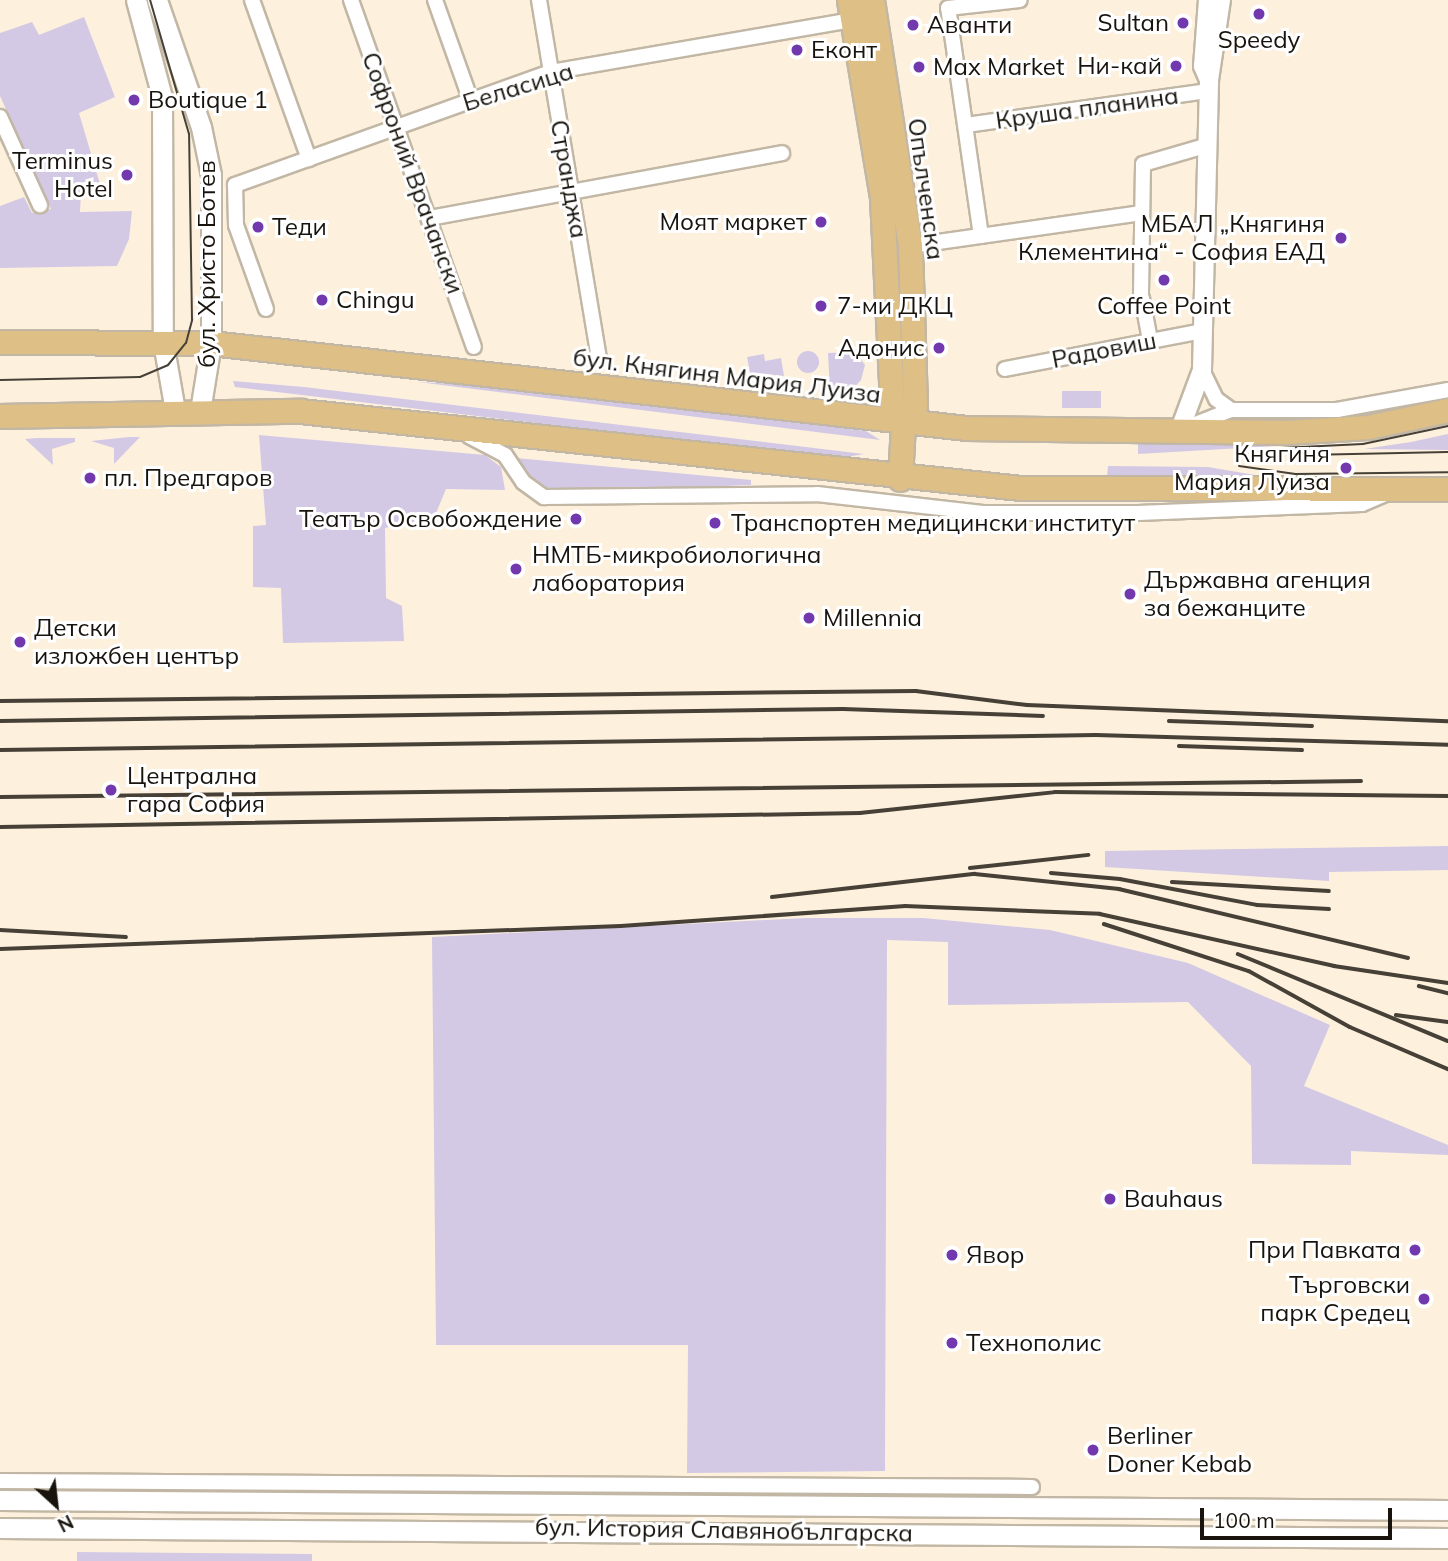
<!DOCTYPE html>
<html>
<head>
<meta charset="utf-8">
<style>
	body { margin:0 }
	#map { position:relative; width:1448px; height:1561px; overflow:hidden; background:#fdf1de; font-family:Mulish,sans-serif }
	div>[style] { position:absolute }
	.green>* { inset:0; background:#d3c9e4; transform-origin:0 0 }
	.round { border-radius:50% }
	.roads { filter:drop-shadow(2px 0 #c2b7a5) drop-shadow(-2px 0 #c2b7a5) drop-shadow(0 2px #c2b7a5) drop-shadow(0 -2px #c2b7a5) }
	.minor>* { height:14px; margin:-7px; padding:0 7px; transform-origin:7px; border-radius:7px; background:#fff }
	.tertiary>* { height:18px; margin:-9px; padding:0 9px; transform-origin:9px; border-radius:9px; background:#fff }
	.secondary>* { height:19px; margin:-9.5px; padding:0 9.5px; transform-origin:9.5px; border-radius:9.5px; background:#fff }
	.primary>* { height:23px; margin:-11.5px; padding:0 11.5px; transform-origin:11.5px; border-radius:11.5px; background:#debf86 }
	.tram>* { height:2px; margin:-1px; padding:0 1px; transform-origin:1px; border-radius:1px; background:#464037 }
	.rail>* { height:3.5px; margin:-1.75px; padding:0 1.75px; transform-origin:1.75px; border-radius:1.75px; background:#464037 }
	.dots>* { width:19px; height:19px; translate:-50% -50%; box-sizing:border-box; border:4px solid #fff; border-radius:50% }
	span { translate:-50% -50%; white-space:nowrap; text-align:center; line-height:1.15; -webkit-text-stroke:6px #fff; paint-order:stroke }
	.poi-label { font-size:24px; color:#18140d }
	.right { translate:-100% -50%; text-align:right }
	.left { translate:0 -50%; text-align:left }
	.street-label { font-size:24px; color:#18140d }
	.north { position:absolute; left:21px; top:1470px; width:70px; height:70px; -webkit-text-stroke:5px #fff; paint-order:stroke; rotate:153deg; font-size:19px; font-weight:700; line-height:28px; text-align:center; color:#18140d }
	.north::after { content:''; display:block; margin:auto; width:24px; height:32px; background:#18140d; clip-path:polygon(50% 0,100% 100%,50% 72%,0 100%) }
	.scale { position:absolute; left:1200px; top:1508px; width:192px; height:32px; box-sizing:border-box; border:4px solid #18140d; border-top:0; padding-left:9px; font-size:21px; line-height:24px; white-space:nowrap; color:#18140d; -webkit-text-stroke:5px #fff; paint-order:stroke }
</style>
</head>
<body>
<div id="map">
	<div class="green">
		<i style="clip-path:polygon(84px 17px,115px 97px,79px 113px,102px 191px,81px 192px,80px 212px,132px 211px,129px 239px,117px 266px,0 268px,0 206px,24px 197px,32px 213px,51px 209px,0 96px,0 33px,32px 22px,39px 35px)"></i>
		<i class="round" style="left:797px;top:351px;width:22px;height:22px"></i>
		<i style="clip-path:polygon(855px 352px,865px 365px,861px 380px,849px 393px,830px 393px,828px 353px)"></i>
		<i style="clip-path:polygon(764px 354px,765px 361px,781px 358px,784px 376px,750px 373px,747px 357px)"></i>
		<i style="clip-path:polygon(233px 381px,304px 387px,864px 454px,834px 459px,768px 451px,235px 387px)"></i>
		<i style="clip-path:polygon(418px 382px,523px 387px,866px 431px,880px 440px)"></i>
		<i style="left:1101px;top:391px;width:17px;height:39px;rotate:90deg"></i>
		<i style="clip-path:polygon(1448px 396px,1448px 401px,1367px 417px,1224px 419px,1329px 416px)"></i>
		<i style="clip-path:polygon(1448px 434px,1448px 450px,1364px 449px,1411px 442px)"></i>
		<i style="clip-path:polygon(259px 435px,485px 455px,501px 467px,505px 490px,446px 489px,434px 518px,385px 528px,386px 598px,402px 606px,404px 641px,283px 643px,281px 588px,253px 587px,253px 526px,266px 525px)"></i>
		<i style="clip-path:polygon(129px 437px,140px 437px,114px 464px,114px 448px,91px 441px)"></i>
		<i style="clip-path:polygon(37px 438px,75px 438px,75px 442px,52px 449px,53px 465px,25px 439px)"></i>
		<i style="clip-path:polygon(1138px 443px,1242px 443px,1276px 446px,1138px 454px)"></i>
		<i style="clip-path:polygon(516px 458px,751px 480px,751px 485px,550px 493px,528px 480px)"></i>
		<i style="clip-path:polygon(1108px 466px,1208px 467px,1267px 477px,1107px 477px)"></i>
		<i style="clip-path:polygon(1448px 846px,1448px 870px,1329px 872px,1329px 881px,1105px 867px,1105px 851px)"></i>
		<i style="clip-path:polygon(805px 918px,923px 918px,1050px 930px,1188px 963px,1330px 1025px,1304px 1086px,1448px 1145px,1448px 1155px,1351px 1151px,1351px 1165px,1252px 1164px,1251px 1066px,1188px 1002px,948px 1005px,948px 942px,887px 940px,885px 1471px,687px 1473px,688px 1345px,436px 1345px,432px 937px)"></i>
		<i style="clip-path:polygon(77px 1552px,312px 1554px,312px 1561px,77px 1561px)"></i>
	</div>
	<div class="roads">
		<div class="minor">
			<i style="left:252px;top:0;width:169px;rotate:70.3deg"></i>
			<i style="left:351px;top:0;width:368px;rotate:70.5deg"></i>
			<i style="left:435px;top:0;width:107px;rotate:70.4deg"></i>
			<i style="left:539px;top:0;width:362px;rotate:80.5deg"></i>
			<i style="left:0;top:117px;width:97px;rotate:65.6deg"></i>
			<i style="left:966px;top:125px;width:245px;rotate:-8deg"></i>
			<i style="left:429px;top:218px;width:359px;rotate:-10.4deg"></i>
			<i style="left:981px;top:236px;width:230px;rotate:-98.2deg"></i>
			<i style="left:948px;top:8px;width:72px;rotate:-6.3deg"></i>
			<i style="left:910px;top:246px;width:234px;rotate:-8.1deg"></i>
			<i style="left:1141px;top:293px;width:129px;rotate:-89.1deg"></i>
			<i style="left:1143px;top:164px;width:68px;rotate:-16.3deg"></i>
			<i style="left:1142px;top:298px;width:43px;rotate:79.2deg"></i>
			<i style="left:266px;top:309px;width:89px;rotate:-109.7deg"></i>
			<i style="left:236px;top:225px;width:40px;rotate:-91.4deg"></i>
			<i style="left:235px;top:185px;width:336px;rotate:-19.7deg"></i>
			<i style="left:551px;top:72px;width:305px;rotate:-9.8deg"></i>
			<i style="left:1005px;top:369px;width:202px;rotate:-10.9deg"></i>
			<i style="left:1202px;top:370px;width:32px;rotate:64deg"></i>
			<i style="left:1216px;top:399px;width:19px;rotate:36deg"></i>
			<i style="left:1183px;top:429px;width:52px;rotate:-21.6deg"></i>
			<i style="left:1231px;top:410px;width:106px"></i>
			<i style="left:1337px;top:410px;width:113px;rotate:-10.2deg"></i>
			<i style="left:469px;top:436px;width:41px;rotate:27.8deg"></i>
			<i style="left:505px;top:455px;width:32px;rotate:56deg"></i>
			<i style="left:523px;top:482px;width:26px;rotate:36deg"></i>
			<i style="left:544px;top:497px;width:273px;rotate:-0.6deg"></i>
			<i style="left:817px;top:494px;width:169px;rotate:6.5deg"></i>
			<i style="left:985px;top:513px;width:153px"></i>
			<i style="left:1138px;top:513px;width:224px;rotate:-2.3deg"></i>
			<i style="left:1362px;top:504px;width:26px;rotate:-23deg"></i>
			<i style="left:0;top:1481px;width:1032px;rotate:0.33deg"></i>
		</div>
		<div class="tertiary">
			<i style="left:1208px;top:0;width:66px;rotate:94.3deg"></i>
			<i style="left:1203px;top:66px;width:15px;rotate:67deg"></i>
			<i style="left:1179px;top:432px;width:66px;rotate:-69.6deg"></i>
			<i style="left:1202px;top:370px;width:290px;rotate:-88.6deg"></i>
			<i style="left:1209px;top:80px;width:81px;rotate:-81.5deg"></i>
		</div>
		<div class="secondary">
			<i style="left:136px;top:0;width:100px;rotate:75deg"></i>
			<i style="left:162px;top:97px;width:245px;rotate:89.8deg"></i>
			<i style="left:163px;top:342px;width:70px;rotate:80.1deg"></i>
			<i style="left:157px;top:0;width:134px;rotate:70.9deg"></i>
			<i style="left:201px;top:127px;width:49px;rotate:78.2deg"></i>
			<i style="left:211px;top:175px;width:168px;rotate:90deg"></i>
			<i style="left:211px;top:343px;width:69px;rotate:99.2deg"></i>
			<i style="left:0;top:1500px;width:1448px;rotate:0.4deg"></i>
			<i style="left:0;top:1528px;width:1448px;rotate:0.4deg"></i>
		</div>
		<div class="primary">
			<i style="left:849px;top:0;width:201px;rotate:80.5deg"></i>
			<i style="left:882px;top:198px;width:206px;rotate:87.2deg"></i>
			<i style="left:892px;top:404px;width:23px;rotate:61deg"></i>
			<i style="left:903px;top:424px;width:55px;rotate:93.1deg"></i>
			<i style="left:872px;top:0;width:249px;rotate:81.2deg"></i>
			<i style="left:910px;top:246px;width:160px;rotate:88.2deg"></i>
			<i style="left:915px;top:406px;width:22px;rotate:124deg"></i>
			<i style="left:0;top:342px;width:211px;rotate:0.3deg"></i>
			<i style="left:211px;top:343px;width:760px;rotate:6.42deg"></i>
			<i style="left:966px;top:428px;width:321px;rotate:0.7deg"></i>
			<i style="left:1287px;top:432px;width:81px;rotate:-3.5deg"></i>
			<i style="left:1368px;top:427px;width:82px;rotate:-12deg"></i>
			<i style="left:0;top:416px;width:300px;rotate:-1deg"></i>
			<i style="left:300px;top:411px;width:724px;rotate:6.1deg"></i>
			<i style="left:1020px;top:488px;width:428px;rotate:0.1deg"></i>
		</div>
	</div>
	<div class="tram">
		<i style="left:0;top:380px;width:140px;rotate:-1.2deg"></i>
		<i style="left:140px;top:377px;width:30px;rotate:-23deg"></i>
		<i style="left:168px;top:365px;width:28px;rotate:-51deg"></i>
		<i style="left:186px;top:343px;width:24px;rotate:-75deg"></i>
		<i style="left:192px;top:320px;width:186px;rotate:-90.9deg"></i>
		<i style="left:189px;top:134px;width:140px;rotate:-106.2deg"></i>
		<i style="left:1305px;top:455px;width:143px;rotate:-1.2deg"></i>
		<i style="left:1238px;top:457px;width:43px;rotate:-12.1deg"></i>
		<i style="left:1280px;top:448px;width:83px;rotate:-2.8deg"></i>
		<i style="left:1363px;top:444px;width:87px;rotate:-12deg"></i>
		<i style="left:1239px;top:466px;width:57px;rotate:8.1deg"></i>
		<i style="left:1295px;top:474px;width:153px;rotate:-0.7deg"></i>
	</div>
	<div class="rail">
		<i style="left:0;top:701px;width:916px;rotate:-0.63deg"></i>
		<i style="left:916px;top:691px;width:112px;rotate:7.2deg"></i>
		<i style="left:1027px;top:705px;width:421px;rotate:2.2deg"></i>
		<i style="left:0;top:721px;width:843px;rotate:-0.82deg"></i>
		<i style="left:843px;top:709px;width:200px;rotate:2deg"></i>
		<i style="left:1169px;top:721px;width:143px;rotate:2deg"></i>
		<i style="left:1179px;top:746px;width:123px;rotate:1.9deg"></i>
		<i style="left:0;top:750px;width:1096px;rotate:-0.78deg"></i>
		<i style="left:1096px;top:735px;width:352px;rotate:1.6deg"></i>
		<i style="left:0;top:797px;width:1361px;rotate:-0.67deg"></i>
		<i style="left:0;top:827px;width:860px;rotate:-0.93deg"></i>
		<i style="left:860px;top:813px;width:196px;rotate:-6.1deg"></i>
		<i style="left:1055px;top:792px;width:393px;rotate:0.6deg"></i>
		<i style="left:970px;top:868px;width:119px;rotate:-6.3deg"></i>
		<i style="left:1051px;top:873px;width:69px;rotate:5deg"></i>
		<i style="left:1120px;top:879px;width:139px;rotate:10.7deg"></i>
		<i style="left:1257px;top:905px;width:72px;rotate:3.2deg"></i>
		<i style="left:1172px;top:882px;width:157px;rotate:3.3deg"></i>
		<i style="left:772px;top:897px;width:204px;rotate:-6.5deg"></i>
		<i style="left:975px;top:874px;width:145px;rotate:5.9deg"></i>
		<i style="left:1119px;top:889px;width:297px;rotate:13.4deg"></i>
		<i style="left:1104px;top:924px;width:152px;rotate:18deg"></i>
		<i style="left:1249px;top:971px;width:115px;rotate:29deg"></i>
		<i style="left:1350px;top:1027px;width:107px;rotate:23.2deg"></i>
		<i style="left:0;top:930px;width:126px;rotate:3.2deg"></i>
		<i style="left:0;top:949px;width:621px;rotate:-2.12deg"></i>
		<i style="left:621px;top:926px;width:285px;rotate:-4deg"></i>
		<i style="left:905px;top:906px;width:195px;rotate:2.3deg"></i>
		<i style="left:1100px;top:914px;width:240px;rotate:12.5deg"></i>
		<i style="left:1334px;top:966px;width:115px;rotate:8.5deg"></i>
		<i style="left:1238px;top:954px;width:227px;rotate:22.5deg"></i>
		<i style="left:1419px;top:986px;width:30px;rotate:14deg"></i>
		<i style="left:1396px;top:1015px;width:52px;rotate:7.7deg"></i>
	</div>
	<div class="dots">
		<i style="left:1259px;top:14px;background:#7238ae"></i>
		<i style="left:1183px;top:23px;background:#7238ae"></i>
		<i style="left:913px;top:25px;background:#7238ae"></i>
		<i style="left:797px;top:50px;background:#7238ae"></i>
		<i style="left:1176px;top:66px;background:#7238ae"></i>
		<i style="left:919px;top:67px;background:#7238ae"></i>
		<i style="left:134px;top:100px;background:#7238ae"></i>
		<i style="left:127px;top:175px;background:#7238ae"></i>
		<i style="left:821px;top:222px;background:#7238ae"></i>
		<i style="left:258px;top:227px;background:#7238ae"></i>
		<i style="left:1341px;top:238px;background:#7238ae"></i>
		<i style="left:1164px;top:280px;background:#7238ae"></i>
		<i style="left:322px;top:300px;background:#7238ae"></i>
		<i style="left:821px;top:306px;background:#7238ae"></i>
		<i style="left:939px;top:348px;background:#7238ae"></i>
		<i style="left:1346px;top:468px;background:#7238ae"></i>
		<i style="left:90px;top:478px;background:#7238ae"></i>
		<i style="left:576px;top:519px;background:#7238ae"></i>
		<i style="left:715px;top:523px;background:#7238ae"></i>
		<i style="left:516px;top:569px;background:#7238ae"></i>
		<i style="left:1130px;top:594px;background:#7238ae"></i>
		<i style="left:809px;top:618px;background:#7238ae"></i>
		<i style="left:20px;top:642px;background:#7238ae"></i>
		<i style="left:111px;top:790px;background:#7238ae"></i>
		<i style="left:1110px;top:1199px;background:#7238ae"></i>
		<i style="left:1415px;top:1250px;background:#7238ae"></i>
		<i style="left:952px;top:1255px;background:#7238ae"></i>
		<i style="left:1424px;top:1299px;background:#7238ae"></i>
		<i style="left:952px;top:1343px;background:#7238ae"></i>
		<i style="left:1093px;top:1450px;background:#7238ae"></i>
	</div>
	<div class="poi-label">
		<span class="right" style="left:1169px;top:23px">Sultan</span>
		<span class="left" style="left:927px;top:25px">Аванти</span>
		<span style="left:1259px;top:40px">Speedy</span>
		<span class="left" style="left:811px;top:50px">Еконт</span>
		<span class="right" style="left:1162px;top:66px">Ни-кай</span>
		<span class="left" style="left:933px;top:67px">Max Market</span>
		<span class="left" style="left:148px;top:100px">Boutique 1</span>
		<span class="right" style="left:113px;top:175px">Terminus<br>Hotel</span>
		<span class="right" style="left:807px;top:222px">Моят маркет</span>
		<span class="right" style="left:1325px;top:238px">МБАЛ „Княгиня<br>Клементина“ - София ЕАД</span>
		<span class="left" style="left:272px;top:227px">Теди</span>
		<span class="left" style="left:336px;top:300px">Chingu</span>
		<span class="left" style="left:837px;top:306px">7-ми ДКЦ</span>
		<span style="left:1164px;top:306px">Coffee Point</span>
		<span class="right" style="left:925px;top:348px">Адонис</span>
		<span class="right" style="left:1330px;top:468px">Княгиня<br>Мария Луиза</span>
		<span class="left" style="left:104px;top:478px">пл. Предгаров</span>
		<span class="right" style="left:562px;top:519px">Театър Освобождение</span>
		<span class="left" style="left:731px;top:523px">Транспортен медицински институт</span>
		<span class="left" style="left:532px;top:569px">НМТБ-микробиологична<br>лаборатория</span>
		<span class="left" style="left:1144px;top:594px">Държавна агенция<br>за бежанците</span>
		<span class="left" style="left:823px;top:618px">Millennia</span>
		<span class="left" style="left:34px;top:642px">Детски<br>изложбен център</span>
		<span class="left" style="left:127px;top:790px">Централна<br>гара София</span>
		<span class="left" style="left:1124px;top:1199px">Bauhaus</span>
		<span class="right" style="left:1401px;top:1250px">При Павката</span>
		<span class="left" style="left:966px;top:1255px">Явор</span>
		<span class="right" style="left:1410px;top:1299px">Търговски<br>парк Средец</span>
		<span class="left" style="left:966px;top:1343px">Технополис</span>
		<span class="left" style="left:1107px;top:1450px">Berliner<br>Doner Kebab</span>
	</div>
	<div class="street-label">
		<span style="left:518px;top:87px;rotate:-17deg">Беласица</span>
		<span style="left:1087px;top:108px;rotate:-8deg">Круша планина</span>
		<span style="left:413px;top:173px;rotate:70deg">Софроний Врачански</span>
		<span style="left:569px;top:179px;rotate:80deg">Странджа</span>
		<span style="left:926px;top:189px;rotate:82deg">Опълченска</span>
		<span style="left:207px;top:264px;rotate:-90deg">бул. Христо Ботев</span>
		<span style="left:1104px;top:350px;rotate:-11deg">Радовиш</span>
		<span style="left:727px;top:376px;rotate:7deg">бул. Княгиня Мария Луиза</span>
		<span style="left:724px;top:1530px;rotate:1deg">бул. История Славянобългарска</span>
	</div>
	<div class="north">N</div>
	<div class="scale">100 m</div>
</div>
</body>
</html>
